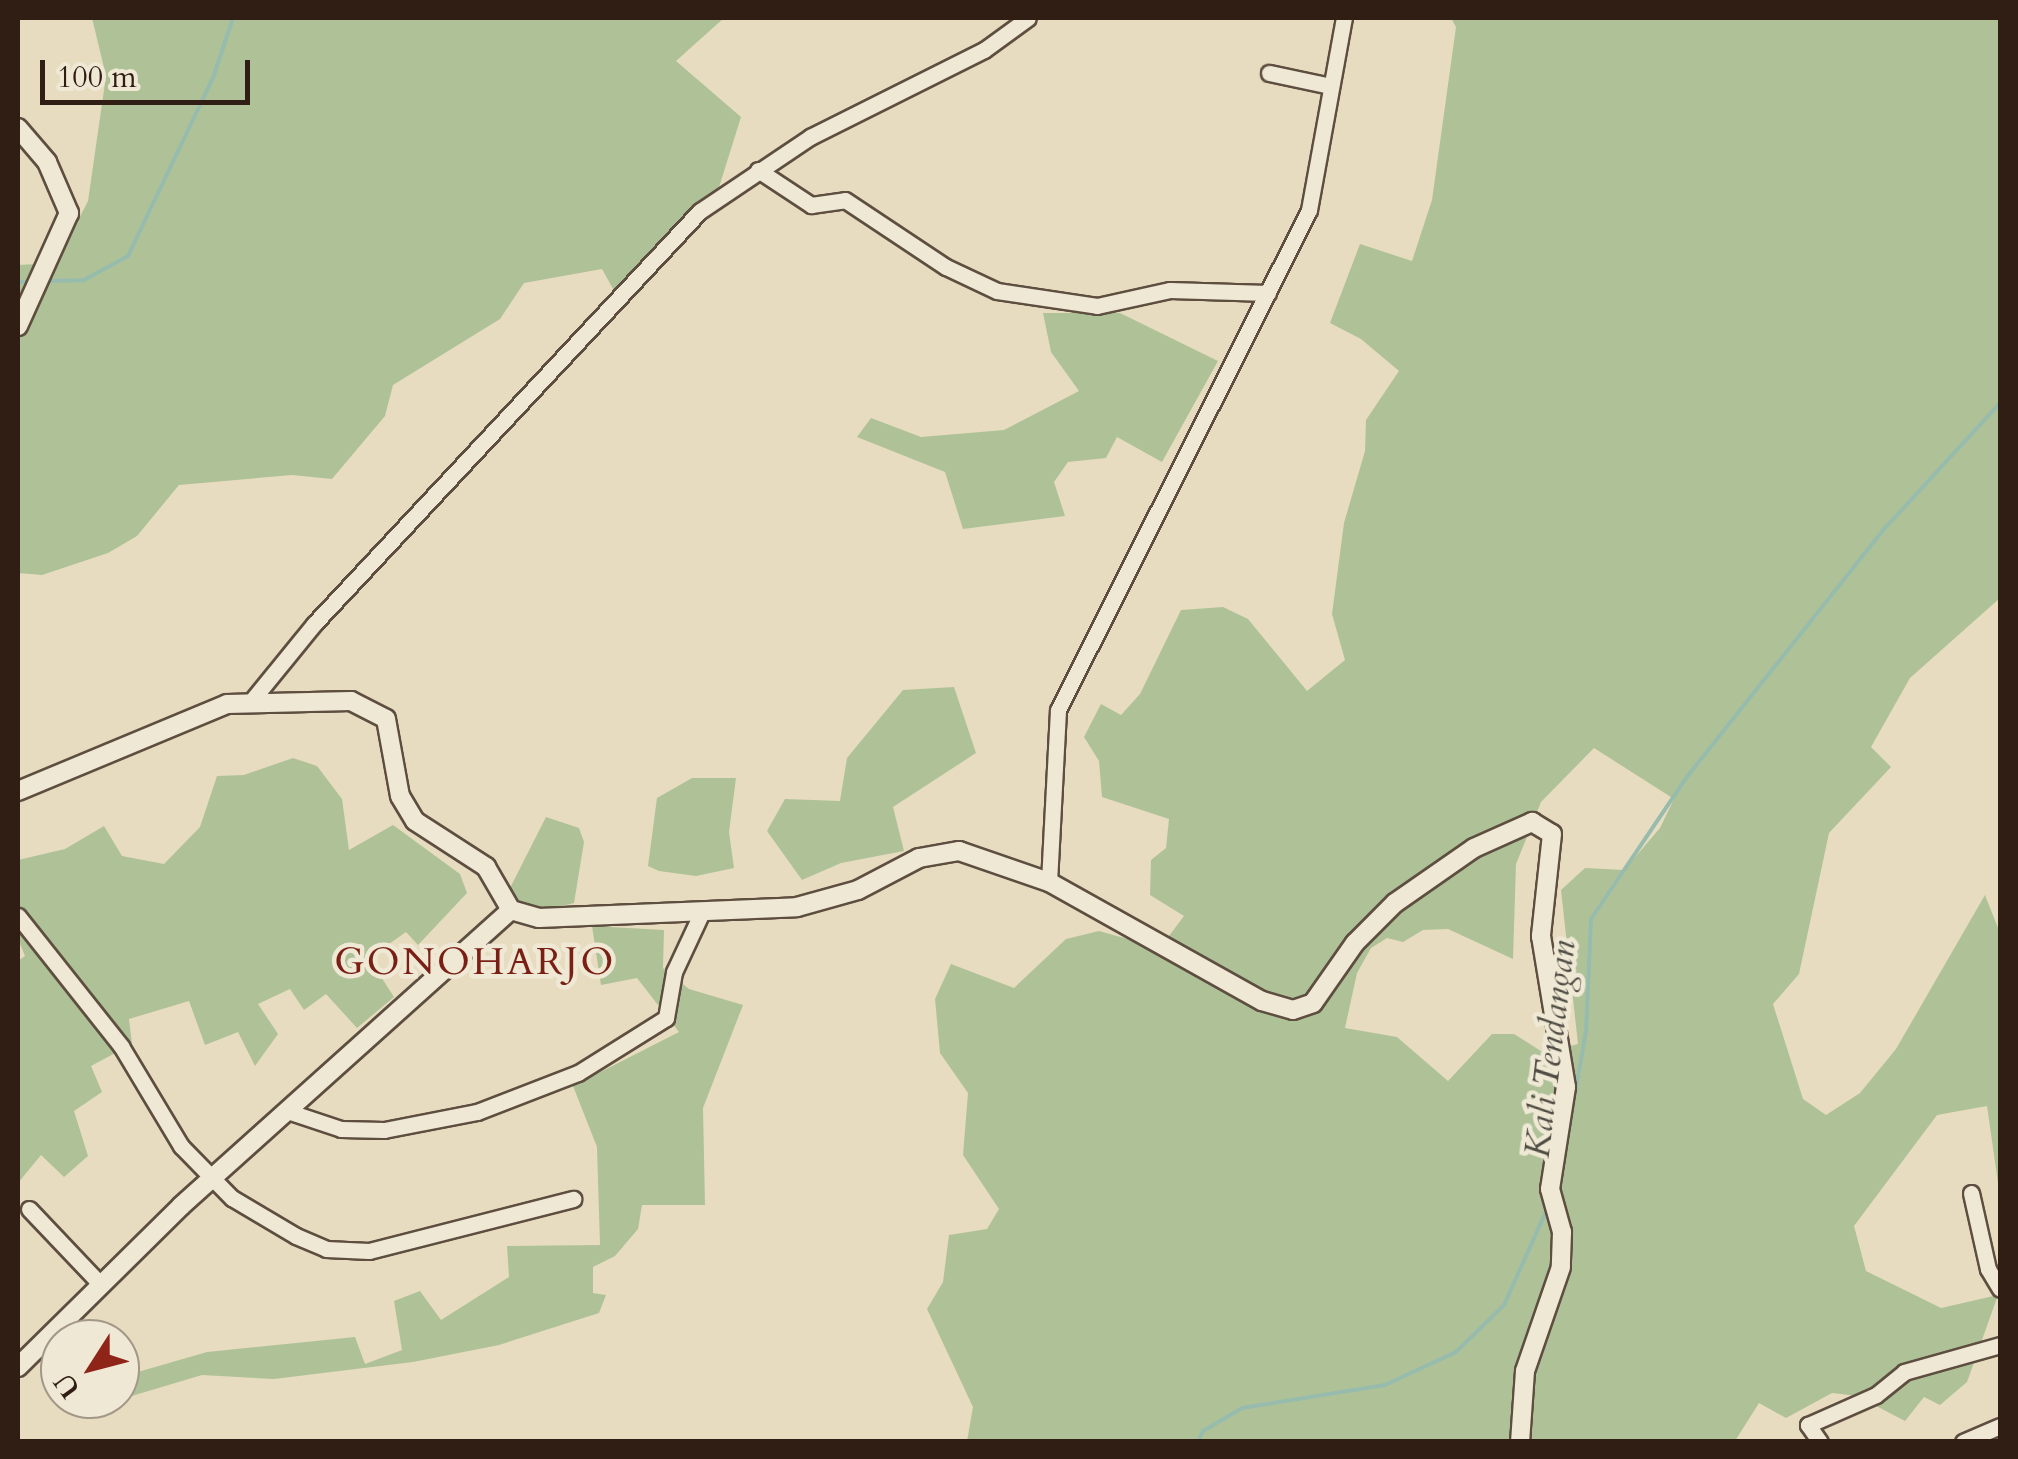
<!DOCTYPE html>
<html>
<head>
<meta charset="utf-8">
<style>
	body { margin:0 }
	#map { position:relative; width:2018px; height:1459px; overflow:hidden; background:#e7dcbf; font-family:Cardo,serif }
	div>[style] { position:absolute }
	.green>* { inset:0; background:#afc297 }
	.stream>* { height:4px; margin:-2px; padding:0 2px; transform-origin:2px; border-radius:2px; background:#97bcad }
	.roads { filter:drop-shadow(2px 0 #5e4e40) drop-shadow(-2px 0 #5e4e40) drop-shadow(0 2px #5e4e40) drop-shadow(0 -2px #5e4e40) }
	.minor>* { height:15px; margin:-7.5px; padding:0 7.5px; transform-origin:7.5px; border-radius:7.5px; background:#efe8d5 }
	.tertiary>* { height:18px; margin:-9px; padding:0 9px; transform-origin:9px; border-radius:9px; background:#efe8d5 }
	span { translate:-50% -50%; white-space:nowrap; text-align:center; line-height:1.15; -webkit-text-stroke:9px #efe8d5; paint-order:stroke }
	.water-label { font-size:35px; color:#4f4d43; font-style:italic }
	.quarter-label { font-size:38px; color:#7a1f14; letter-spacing:2.5px }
	.frame { position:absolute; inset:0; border:20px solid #301e15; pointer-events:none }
	.north { position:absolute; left:40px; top:1319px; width:100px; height:100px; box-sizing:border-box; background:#efe8d5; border:2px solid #a39788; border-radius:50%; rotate:234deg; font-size:28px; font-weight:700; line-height:40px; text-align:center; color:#301e15 }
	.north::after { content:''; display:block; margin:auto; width:35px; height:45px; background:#8f2418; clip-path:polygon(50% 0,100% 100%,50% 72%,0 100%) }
	.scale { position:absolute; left:40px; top:60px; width:210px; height:45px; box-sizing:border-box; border:5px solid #301e15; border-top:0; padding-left:12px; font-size:30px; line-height:35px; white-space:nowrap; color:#301e15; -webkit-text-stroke:8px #efe8d5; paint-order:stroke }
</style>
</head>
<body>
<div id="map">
	<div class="green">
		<i style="clip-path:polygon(92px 18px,724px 18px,676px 61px,741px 117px,710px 216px,623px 307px,602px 269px,524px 283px,500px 319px,393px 385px,385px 416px,332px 479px,292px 475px,179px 485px,137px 536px,108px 553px,42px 575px,18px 573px,18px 265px,56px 263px,88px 201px,106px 76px)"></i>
		<i style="clip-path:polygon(evenodd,1451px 18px,2000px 18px,2000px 598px,1910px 678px,1871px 747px,1891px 767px,1829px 833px,1799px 974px,1773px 1004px,1803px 1099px,1826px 1115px,1860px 1093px,1896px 1049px,1985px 895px,2000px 933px,2000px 1197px,1987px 1106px,1937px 1115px,1854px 1226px,1866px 1271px,1941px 1308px,1998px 1295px,1967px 1382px,1940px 1405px,1924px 1397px,1905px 1421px,1857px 1396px,1832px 1393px,1786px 1418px,1759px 1403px,1735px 1441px,967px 1441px,973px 1407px,927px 1309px,943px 1282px,949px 1235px,987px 1229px,999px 1209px,963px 1155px,968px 1093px,940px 1053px,935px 999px,951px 964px,1014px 988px,1066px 939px,1099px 931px,1160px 948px,1184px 916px,1150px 895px,1151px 860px,1166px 848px,1169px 819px,1102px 797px,1099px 761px,1084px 737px,1101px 704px,1121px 715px,1140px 694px,1181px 610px,1223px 607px,1248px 619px,1307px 691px,1345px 660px,1332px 614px,1344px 523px,1365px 451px,1366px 420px,1399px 371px,1361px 339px,1330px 323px,1360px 244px,1412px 261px,1432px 200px,1456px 27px,1451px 18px,1594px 748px,1674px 799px,1660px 828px,1624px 870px,1585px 868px,1561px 890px,1578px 1044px,1544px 1053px,1514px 1034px,1492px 1034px,1448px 1081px,1397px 1037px,1345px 1028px,1357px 973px,1371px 948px,1387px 938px,1403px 942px,1423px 930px,1448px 929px,1513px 959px,1516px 864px,1541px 802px,1594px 748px)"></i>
		<i style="clip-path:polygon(1043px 313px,1120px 313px,1218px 361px,1162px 462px,1117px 437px,1106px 458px,1068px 462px,1054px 482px,1065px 516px,963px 529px,945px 472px,857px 437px,871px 418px,921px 437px,1004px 430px,1079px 391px,1051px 352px)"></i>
		<i style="clip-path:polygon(954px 687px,976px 753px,893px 807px,904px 851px,841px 863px,802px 880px,767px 831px,785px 799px,840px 801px,847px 758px,903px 690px)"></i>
		<i style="clip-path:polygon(293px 758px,317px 766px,342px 799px,349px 850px,393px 825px,460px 874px,467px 893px,418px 945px,406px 932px,369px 958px,394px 997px,357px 1028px,326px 994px,304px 1010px,290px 989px,258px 1004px,278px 1034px,255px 1066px,238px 1032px,205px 1045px,189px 1001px,129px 1019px,132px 1044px,91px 1066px,102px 1092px,74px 1111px,88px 1156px,64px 1177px,41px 1155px,18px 1183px,18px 961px,25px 956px,18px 939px,18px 860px,65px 849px,104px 826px,122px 856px,164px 864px,200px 827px,217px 776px,244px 775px)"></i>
		<i style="clip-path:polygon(692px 778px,736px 778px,729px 832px,734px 868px,696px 876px,659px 871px,648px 866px,657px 798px)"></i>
		<i style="clip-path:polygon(546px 817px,579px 828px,584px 842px,574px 903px,545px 910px,521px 905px,510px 888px)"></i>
		<i style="clip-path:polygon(592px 926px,664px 930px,663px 968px,689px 989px,743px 1005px,703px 1108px,705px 1205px,642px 1205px,638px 1229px,615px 1256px,593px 1267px,593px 1293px,606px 1295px,599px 1313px,499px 1345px,413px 1362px,274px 1379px,202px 1375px,115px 1401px,112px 1399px,120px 1399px,124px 1376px,207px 1352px,355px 1337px,365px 1364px,402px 1350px,394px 1301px,420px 1291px,441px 1320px,509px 1277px,507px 1246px,600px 1245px,597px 1147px,573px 1086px,679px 1032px,637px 978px,601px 985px)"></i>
	</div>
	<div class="stream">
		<i style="left:45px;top:281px;width:39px;rotate:-1deg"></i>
		<i style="left:84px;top:280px;width:50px;rotate:-28.6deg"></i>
		<i style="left:128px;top:256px;width:197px;rotate:-64.5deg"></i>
		<i style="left:213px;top:78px;width:63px;rotate:-71.6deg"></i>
		<i style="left:18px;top:282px;width:13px"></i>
		<i style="left:1560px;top:1180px;width:151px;rotate:-80.1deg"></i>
		<i style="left:1586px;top:1031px;width:112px;rotate:-87.4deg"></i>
		<i style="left:1591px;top:919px;width:170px;rotate:-56deg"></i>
		<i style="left:1686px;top:778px;width:321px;rotate:-51.5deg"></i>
		<i style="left:1886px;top:527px;width:168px;rotate:-47.4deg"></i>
		<i style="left:1198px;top:1442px;width:12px;rotate:-66deg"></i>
		<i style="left:1203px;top:1431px;width:45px;rotate:-30.5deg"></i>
		<i style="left:1242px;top:1408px;width:145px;rotate:-9.1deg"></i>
		<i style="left:1385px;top:1385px;width:78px;rotate:-24.9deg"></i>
		<i style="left:1456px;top:1352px;width:67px;rotate:-44.4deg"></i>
		<i style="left:1504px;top:1305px;width:107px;rotate:-65.8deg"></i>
	</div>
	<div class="roads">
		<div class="minor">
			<i style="left:1269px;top:73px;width:62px;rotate:12deg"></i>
			<i style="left:758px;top:170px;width:64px;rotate:33.4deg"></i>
			<i style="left:811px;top:205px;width:34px;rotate:-8deg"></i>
			<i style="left:845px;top:200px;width:121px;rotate:33.6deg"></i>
			<i style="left:946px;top:267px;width:56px;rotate:25.2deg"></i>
			<i style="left:997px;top:291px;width:101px;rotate:8.5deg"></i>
			<i style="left:1097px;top:306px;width:75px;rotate:-12.4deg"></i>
			<i style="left:1170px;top:290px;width:98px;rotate:1.8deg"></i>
			<i style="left:253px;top:699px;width:97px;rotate:-50.9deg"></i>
			<i style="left:314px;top:624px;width:565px;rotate:-46.94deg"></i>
			<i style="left:700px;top:211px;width:133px;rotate:-33.9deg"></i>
			<i style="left:810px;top:137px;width:195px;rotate:-26.6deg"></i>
			<i style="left:984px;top:50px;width:54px;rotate:-36deg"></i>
			<i style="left:1049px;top:882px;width:172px;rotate:-87deg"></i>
			<i style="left:1058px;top:710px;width:559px;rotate:-63.34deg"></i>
			<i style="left:1309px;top:210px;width:195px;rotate:-79.7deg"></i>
			<i style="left:18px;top:916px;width:166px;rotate:51.6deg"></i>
			<i style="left:121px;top:1046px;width:117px;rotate:59deg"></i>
			<i style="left:181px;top:1146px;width:73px;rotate:45.6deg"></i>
			<i style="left:232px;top:1198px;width:74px;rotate:30.7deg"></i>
			<i style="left:296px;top:1236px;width:33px;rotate:23deg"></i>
			<i style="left:326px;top:1249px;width:43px;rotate:2.7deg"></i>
			<i style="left:369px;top:1251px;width:211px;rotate:-14.3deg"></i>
			<i style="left:287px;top:1111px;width:57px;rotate:18.4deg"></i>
			<i style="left:341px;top:1129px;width:43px;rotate:1.3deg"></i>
			<i style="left:384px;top:1130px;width:95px;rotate:-11deg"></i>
			<i style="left:477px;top:1112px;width:108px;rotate:-21.1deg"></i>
			<i style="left:578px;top:1073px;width:104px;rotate:-32deg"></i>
			<i style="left:666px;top:1018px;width:47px;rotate:-80.1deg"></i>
			<i style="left:674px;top:972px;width:64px;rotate:-65deg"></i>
			<i style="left:1971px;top:1193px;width:78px;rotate:77.4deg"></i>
			<i style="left:1988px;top:1269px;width:23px;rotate:59deg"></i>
			<i style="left:29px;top:1209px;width:105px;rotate:46.5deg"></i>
			<i style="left:1820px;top:1442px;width:21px;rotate:-125deg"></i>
			<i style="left:1808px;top:1425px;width:74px;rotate:-23.8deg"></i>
			<i style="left:1876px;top:1395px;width:36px;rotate:-39deg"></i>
			<i style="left:1904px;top:1372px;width:100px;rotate:-15.7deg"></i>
			<i style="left:1963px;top:1442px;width:40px;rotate:-23.4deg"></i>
		</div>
		<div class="tertiary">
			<i style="left:18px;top:128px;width:45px;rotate:49.5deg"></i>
			<i style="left:47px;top:162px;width:56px;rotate:66.7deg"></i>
			<i style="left:69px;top:213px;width:124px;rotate:114.3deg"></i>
			<i style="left:18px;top:791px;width:226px;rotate:-22.6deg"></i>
			<i style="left:227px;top:704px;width:124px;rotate:-1.4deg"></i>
			<i style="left:351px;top:701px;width:39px;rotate:27deg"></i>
			<i style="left:386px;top:719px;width:78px;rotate:79.7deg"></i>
			<i style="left:400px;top:796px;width:29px;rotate:59deg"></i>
			<i style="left:415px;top:821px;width:85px;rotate:32.9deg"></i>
			<i style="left:486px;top:867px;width:50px;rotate:59.8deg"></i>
			<i style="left:18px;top:1367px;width:229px;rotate:-44.6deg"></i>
			<i style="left:181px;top:1206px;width:443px;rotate:-41.9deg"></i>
			<i style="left:511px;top:910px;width:29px;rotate:16deg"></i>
			<i style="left:539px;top:918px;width:258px;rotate:-2.4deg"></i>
			<i style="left:797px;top:907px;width:63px;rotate:-15.6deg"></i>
			<i style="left:858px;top:890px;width:69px;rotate:-27.7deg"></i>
			<i style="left:919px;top:858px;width:41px;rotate:-9.9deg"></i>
			<i style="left:959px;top:851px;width:95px;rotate:19deg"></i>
			<i style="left:1049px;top:882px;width:244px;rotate:29.2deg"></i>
			<i style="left:1262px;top:1001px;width:32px;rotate:16deg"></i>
			<i style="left:1293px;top:1010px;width:21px;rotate:-19deg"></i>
			<i style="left:1313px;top:1003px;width:73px;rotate:-55deg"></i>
			<i style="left:1355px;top:943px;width:57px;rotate:-45deg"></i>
			<i style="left:1395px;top:903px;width:96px;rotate:-34.8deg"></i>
			<i style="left:1474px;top:848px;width:64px;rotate:-24.1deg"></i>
			<i style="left:1532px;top:822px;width:23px;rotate:31deg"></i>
			<i style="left:1552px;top:834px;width:103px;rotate:96.2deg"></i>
			<i style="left:1541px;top:936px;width:153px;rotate:80.6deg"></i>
			<i style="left:1566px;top:1087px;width:103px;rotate:98.9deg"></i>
			<i style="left:1550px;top:1189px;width:45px;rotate:74.4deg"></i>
			<i style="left:1562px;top:1232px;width:35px;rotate:92deg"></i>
			<i style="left:1561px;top:1267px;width:110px;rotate:109.1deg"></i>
			<i style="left:1525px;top:1371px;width:71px;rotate:94deg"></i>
		</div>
	</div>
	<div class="water-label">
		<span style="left:1551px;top:1049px;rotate:-83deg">Kali Tendangan</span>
	</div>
	<div class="quarter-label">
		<span style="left:475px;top:963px">GONOHARJO</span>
	</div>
	<div class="frame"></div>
	<div class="north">U</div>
	<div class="scale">100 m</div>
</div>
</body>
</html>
